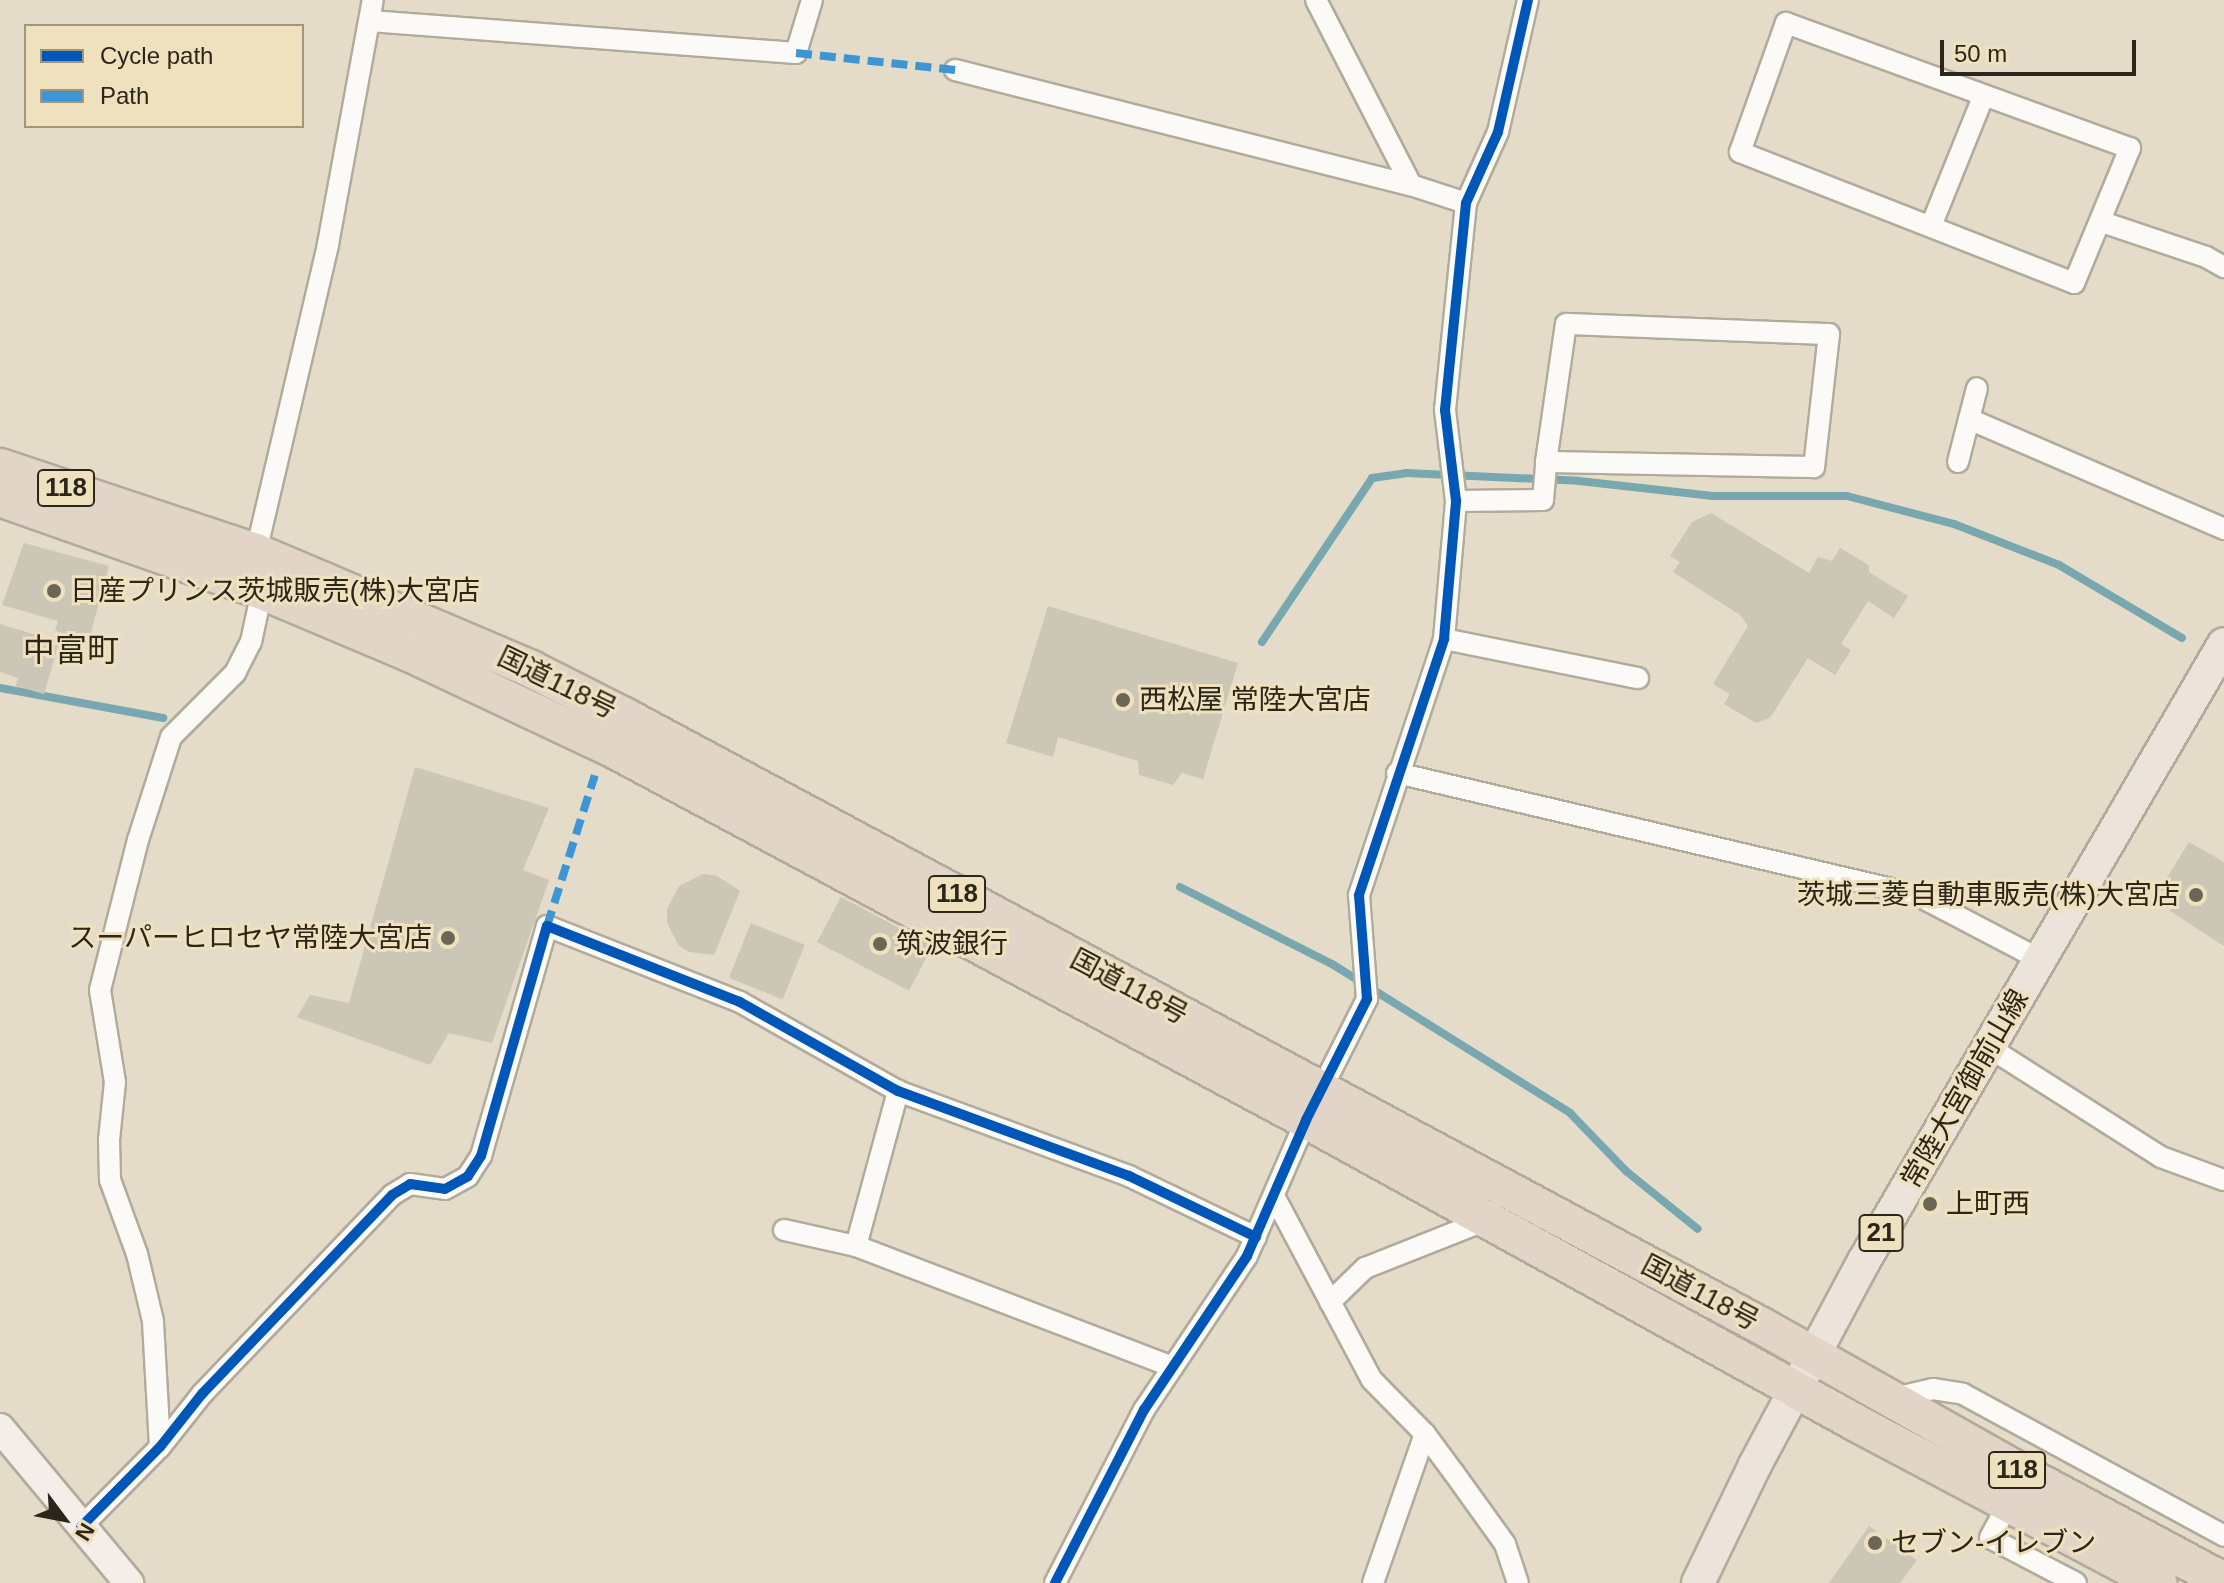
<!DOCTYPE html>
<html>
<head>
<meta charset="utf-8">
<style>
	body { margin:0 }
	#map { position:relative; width:2224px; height:1583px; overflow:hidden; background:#e4dcc9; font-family:Arial,"Noto Sans JP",sans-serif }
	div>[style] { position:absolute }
	.stream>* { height:8px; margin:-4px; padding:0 4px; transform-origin:4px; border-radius:4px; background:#78a7b0 }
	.building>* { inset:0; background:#ccc6b6; transform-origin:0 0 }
	.roads { filter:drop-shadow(2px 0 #b1ab9c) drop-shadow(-2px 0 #b1ab9c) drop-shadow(0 2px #b1ab9c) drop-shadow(0 -2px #b1ab9c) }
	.street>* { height:20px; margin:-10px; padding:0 10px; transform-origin:10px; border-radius:10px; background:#fbfaf7 }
	.secondary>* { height:28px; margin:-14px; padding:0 14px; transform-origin:14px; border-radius:14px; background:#f3efe8 }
	.primary>* { height:32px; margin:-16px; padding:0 16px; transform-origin:16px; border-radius:16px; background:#ece4db }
	.highway>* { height:36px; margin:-18px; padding:0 18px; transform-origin:18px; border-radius:18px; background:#e2d5c8 }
	.quiet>* { height:8px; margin-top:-4px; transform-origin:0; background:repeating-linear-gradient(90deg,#3c95d4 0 16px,transparent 0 24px) }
	.cycleway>* { height:10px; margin:-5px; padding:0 5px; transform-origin:5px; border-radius:5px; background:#0057b8 }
	.dots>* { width:22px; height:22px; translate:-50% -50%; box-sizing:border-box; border:4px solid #efe0be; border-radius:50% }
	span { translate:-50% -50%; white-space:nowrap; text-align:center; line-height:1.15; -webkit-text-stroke:6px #efe0be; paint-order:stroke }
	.shield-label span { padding:2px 6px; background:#efe0be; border:2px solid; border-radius:6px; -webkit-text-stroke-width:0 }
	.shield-label { font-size:26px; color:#2b2619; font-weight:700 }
	.poi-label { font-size:28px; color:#2b2619 }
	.left { translate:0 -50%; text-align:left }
	.right { translate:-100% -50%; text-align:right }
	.street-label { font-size:28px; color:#2b2619 }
	.quarter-label { font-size:32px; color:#2b2619 }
	.legend { position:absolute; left:24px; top:24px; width:280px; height:104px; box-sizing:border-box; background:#efe0be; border:2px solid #a1967c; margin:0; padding:10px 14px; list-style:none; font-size:24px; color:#2b2619 }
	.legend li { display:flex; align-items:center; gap:16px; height:40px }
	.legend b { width:40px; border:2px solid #a1967c }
	.north { position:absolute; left:24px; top:1479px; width:80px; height:80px; -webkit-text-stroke:6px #efe0be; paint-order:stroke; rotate:122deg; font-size:22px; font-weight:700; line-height:32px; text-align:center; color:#2b2619 }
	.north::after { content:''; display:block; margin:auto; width:28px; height:36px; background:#2b2619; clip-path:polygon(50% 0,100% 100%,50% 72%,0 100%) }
	.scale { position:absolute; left:1940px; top:40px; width:196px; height:36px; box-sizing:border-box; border:4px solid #2b2619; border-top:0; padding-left:10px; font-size:24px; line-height:28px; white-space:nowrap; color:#2b2619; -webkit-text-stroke:6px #efe0be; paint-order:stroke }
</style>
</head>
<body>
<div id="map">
	<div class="stream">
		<i style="left:1262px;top:642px;width:197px;rotate:-56.1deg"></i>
		<i style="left:1372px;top:478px;width:34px;rotate:-8deg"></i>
		<i style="left:1406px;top:473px;width:173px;rotate:2.6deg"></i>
		<i style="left:1579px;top:481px;width:135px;rotate:6.4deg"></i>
		<i style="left:1713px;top:496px;width:134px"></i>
		<i style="left:1847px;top:496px;width:111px;rotate:14.7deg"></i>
		<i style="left:1954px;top:524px;width:113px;rotate:21.3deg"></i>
		<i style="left:2059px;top:565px;width:143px;rotate:30.7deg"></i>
		<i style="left:0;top:688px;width:166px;rotate:10.4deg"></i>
		<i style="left:1180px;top:887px;width:170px;rotate:26.9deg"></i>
		<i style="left:1332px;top:964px;width:281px;rotate:32deg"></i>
		<i style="left:1570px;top:1113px;width:81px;rotate:46deg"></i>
		<i style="left:1626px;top:1171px;width:92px;rotate:38.9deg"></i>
	</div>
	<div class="building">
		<i style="clip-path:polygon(1711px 513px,1809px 573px,1818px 557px,1832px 561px,1840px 548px,1869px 565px,1869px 572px,1908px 596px,1894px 618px,1868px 601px,1841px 644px,1851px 650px,1835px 675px,1808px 658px,1770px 718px,1756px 723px,1724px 704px,1730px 694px,1713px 684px,1748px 626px,1740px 615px,1673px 572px,1680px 562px,1670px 556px,1692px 522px)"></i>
		<i style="clip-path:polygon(24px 543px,109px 566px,89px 640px,55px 631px,58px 621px,2px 605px)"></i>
		<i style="clip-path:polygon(1048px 606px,1238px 663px,1203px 779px,1182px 773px,1173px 785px,1139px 775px,1138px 761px,1058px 737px,1053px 757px,1006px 743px)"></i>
		<i style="clip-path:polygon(0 624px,59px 642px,44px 694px,16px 686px,18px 678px,0 672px)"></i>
		<i style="clip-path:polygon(415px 767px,549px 808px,523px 870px,549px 880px,492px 1043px,449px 1033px,430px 1065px,297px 1017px,310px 995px,349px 1003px)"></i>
		<i style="clip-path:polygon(2189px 842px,2224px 862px,2224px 946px,2170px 911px,2176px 901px,2160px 889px)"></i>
		<i style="clip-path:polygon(703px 874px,717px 876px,740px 891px,714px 955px,689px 952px,678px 945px,667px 922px,667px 909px,679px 886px)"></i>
		<i style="left:841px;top:897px;width:104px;height:51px;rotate:28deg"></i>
		<i style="left:751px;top:923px;width:58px;height:59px;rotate:22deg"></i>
		<i style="clip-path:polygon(1869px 1526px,1917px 1560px,1900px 1583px,1829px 1583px)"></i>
	</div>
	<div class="roads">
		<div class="street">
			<i style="left:1316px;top:0;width:208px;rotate:62.8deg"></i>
			<i style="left:1411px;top:185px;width:58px;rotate:18.1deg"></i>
			<i style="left:370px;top:21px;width:427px;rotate:4.3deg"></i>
			<i style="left:796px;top:53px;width:55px;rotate:-73.2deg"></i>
			<i style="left:1786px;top:23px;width:366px;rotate:20deg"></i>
			<i style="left:2130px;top:148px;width:146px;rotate:112.5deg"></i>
			<i style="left:2074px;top:283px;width:359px;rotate:-158.6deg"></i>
			<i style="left:1740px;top:152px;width:137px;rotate:-70.4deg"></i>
			<i style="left:955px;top:70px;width:470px;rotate:14.2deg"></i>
			<i style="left:2102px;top:222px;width:110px;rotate:18.6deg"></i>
			<i style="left:2206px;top:257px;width:21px;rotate:29deg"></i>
			<i style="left:1931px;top:226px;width:139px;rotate:-68deg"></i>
			<i style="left:1969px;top:419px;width:278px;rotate:23.3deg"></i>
			<i style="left:1958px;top:462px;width:76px;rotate:-75.6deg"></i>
			<i style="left:1456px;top:501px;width:87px;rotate:-0.7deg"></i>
			<i style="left:1543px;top:500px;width:38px;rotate:-85deg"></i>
			<i style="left:1546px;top:462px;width:139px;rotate:-81.8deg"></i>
			<i style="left:1566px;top:324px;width:263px;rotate:2.2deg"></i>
			<i style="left:1829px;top:334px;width:134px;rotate:96.4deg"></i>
			<i style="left:1814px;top:467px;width:268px;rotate:-178.9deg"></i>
			<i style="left:1444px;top:639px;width:198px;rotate:11.4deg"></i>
			<i style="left:1397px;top:773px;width:534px;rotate:13.2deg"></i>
			<i style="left:1917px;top:895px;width:140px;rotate:27.7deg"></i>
			<i style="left:1990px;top:1048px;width:203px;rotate:32.5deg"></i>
			<i style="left:2161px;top:1157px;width:67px;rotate:20.1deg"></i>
			<i style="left:1274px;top:1196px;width:208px;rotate:62deg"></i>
			<i style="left:1372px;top:1380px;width:76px;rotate:45.5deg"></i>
			<i style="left:1425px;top:1434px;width:49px;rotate:53.4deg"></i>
			<i style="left:1454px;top:1473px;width:87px;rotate:54.3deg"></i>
			<i style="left:1505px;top:1544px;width:41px;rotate:71.6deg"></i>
			<i style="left:784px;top:1230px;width:74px;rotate:12.5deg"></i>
			<i style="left:856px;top:1246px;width:339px;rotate:20.9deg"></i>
			<i style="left:856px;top:1246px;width:161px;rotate:-74.8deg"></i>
			<i style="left:1330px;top:1302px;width:49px;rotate:-44.2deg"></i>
			<i style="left:1365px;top:1268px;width:133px;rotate:-21.6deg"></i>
			<i style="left:1894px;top:1398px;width:40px;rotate:-13deg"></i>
			<i style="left:1933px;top:1389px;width:30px;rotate:9deg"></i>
			<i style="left:1963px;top:1394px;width:297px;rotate:28.5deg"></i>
			<i style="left:160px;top:1447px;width:126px;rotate:-93.2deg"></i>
			<i style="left:153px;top:1321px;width:69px;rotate:-103.4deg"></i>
			<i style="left:137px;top:1254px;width:79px;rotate:-110deg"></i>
			<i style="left:110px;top:1180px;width:40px;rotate:-91.4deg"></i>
			<i style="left:109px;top:1140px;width:58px;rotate:-84.1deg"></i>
			<i style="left:115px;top:1082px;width:93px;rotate:-99.3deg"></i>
			<i style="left:100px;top:990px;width:155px;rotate:-75.8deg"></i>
			<i style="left:138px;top:840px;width:108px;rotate:-72.2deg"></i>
			<i style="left:171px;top:737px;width:91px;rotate:-45deg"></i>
			<i style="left:235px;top:673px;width:35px;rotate:-63deg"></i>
			<i style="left:251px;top:642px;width:52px;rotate:-77.8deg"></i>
			<i style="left:262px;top:591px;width:39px;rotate:-99deg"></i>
			<i style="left:256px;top:552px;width:316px;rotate:-76.8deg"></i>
			<i style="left:328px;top:244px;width:248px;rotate:-79.6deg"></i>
			<i style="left:2008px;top:1504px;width:38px;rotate:118deg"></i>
			<i style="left:1990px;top:1538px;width:97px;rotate:27.6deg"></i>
			<i style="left:81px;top:1527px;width:112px;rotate:-45.4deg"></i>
			<i style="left:160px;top:1447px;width:68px;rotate:-51.6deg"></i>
			<i style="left:202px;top:1394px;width:275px;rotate:-46.3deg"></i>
			<i style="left:392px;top:1195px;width:21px;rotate:-31deg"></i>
			<i style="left:410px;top:1184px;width:35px;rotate:8deg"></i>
			<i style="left:445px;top:1189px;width:26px;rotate:-29deg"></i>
			<i style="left:468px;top:1176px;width:24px;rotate:-57deg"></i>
			<i style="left:481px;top:1156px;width:239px;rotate:-74deg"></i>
			<i style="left:547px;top:926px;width:207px;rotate:21.5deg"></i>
			<i style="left:740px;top:1002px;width:181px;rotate:29.4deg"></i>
			<i style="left:898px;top:1091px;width:246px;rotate:20.2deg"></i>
			<i style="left:1129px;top:1176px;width:141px;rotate:25.7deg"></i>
			<i style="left:1055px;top:1583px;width:195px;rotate:-62.8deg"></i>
			<i style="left:1144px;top:1410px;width:185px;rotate:-56.2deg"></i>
			<i style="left:1247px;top:1256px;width:148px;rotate:-66.5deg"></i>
			<i style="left:1306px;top:1120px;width:136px;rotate:-63.2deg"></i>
			<i style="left:1367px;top:999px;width:104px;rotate:-94.4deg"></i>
			<i style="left:1359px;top:895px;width:270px;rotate:-71.6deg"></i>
			<i style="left:1444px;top:639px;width:139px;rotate:-85deg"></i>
			<i style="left:1456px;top:501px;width:92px;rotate:-96.9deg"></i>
			<i style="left:1445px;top:410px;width:208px;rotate:-84.2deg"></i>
			<i style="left:1466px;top:203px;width:78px;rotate:-65.7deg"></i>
			<i style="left:1498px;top:132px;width:135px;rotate:-77.2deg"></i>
			<i style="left:1373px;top:1583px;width:158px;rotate:-70.8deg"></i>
		</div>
		<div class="secondary">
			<i style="left:0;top:1428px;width:202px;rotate:50.2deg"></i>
		</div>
		<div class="primary">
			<i style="left:1698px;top:1583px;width:131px;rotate:-64.2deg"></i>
			<i style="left:1755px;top:1465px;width:231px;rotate:-61.9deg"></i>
			<i style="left:1864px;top:1261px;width:714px;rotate:-59.74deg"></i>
		</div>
		<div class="highway">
			<i style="left:0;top:467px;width:270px;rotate:18.4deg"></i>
			<i style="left:256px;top:552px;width:299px;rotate:23deg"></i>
			<i style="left:531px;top:669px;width:106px;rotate:26.8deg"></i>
			<i style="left:626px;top:717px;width:1287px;rotate:28.2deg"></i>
			<i style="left:1760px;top:1325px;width:305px;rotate:29.4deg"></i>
			<i style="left:2026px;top:1475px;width:225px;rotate:28.2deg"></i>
			<i style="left:0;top:498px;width:278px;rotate:19.5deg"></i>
			<i style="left:262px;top:591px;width:160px;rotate:22.9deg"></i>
			<i style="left:409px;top:653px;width:223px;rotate:25.2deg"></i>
			<i style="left:611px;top:748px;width:788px;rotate:28.16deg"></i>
			<i style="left:1306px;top:1120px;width:630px;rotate:28.84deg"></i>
			<i style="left:1858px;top:1424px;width:340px;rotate:27.9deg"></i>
		</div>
	</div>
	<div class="quiet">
		<i style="left:796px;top:53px;width:160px;rotate:6.1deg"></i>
		<i style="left:547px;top:926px;width:158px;rotate:-72.4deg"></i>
	</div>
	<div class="cycleway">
		<i style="left:81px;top:1527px;width:112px;rotate:-45.4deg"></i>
		<i style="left:160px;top:1447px;width:68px;rotate:-51.6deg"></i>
		<i style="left:202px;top:1394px;width:275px;rotate:-46.3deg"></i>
		<i style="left:392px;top:1195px;width:21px;rotate:-31deg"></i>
		<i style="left:410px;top:1184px;width:35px;rotate:8deg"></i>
		<i style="left:445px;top:1189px;width:26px;rotate:-29deg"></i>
		<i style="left:468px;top:1176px;width:24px;rotate:-57deg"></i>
		<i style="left:481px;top:1156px;width:239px;rotate:-74deg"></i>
		<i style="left:547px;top:926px;width:207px;rotate:21.5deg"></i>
		<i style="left:740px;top:1002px;width:181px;rotate:29.4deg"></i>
		<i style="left:898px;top:1091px;width:246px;rotate:20.2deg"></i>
		<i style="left:1129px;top:1176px;width:141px;rotate:25.7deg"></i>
		<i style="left:1055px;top:1583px;width:195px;rotate:-62.8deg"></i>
		<i style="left:1144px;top:1410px;width:185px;rotate:-56.2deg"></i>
		<i style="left:1247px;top:1256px;width:148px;rotate:-66.5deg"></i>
		<i style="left:1306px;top:1120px;width:136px;rotate:-63.2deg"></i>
		<i style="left:1367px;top:999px;width:104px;rotate:-94.4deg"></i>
		<i style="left:1359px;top:895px;width:270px;rotate:-71.6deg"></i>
		<i style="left:1444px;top:639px;width:139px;rotate:-85deg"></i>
		<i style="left:1456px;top:501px;width:92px;rotate:-96.9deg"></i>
		<i style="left:1445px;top:410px;width:208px;rotate:-84.2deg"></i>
		<i style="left:1466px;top:203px;width:78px;rotate:-65.7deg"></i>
		<i style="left:1498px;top:132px;width:135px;rotate:-77.2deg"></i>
	</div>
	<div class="dots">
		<i style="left:54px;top:591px;background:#6c6657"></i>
		<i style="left:1123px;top:700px;background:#6c6657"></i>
		<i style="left:2196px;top:895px;background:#6c6657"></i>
		<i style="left:448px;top:938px;background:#6c6657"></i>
		<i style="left:880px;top:944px;background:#6c6657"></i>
		<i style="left:1930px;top:1204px;background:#6c6657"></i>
		<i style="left:1875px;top:1543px;background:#6c6657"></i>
	</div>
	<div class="shield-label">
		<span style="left:66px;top:488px">118</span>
		<span style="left:957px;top:894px">118</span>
		<span style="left:1881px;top:1233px">21</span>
		<span style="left:2017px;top:1470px">118</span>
	</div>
	<div class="poi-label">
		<span class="left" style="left:70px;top:591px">日産プリンス茨城販売(株)大宮店</span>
		<span class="left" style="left:1139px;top:700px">西松屋 常陸大宮店</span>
		<span class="right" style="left:2180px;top:895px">茨城三菱自動車販売(株)大宮店</span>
		<span class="right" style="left:432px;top:938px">スーパーヒロセヤ常陸大宮店</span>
		<span class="left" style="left:896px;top:944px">筑波銀行</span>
		<span class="left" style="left:1946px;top:1204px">上町西</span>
		<span class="left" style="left:1891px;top:1543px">セブン-イレブン</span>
	</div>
	<div class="street-label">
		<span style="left:557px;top:683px;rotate:26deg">国道118号</span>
		<span style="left:1129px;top:987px;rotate:28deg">国道118号</span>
		<span style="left:1965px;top:1089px;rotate:-60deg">常陸大宮御前山線</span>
		<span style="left:1700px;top:1293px;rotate:28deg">国道118号</span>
	</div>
	<div class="quarter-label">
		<span style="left:71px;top:650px">中富町</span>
	</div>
	<ul class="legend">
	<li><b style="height:10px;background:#0057b8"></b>Cycle path</li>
	<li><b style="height:10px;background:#3c95d4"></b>Path</li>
	</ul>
	<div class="north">N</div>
	<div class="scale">50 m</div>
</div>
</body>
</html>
